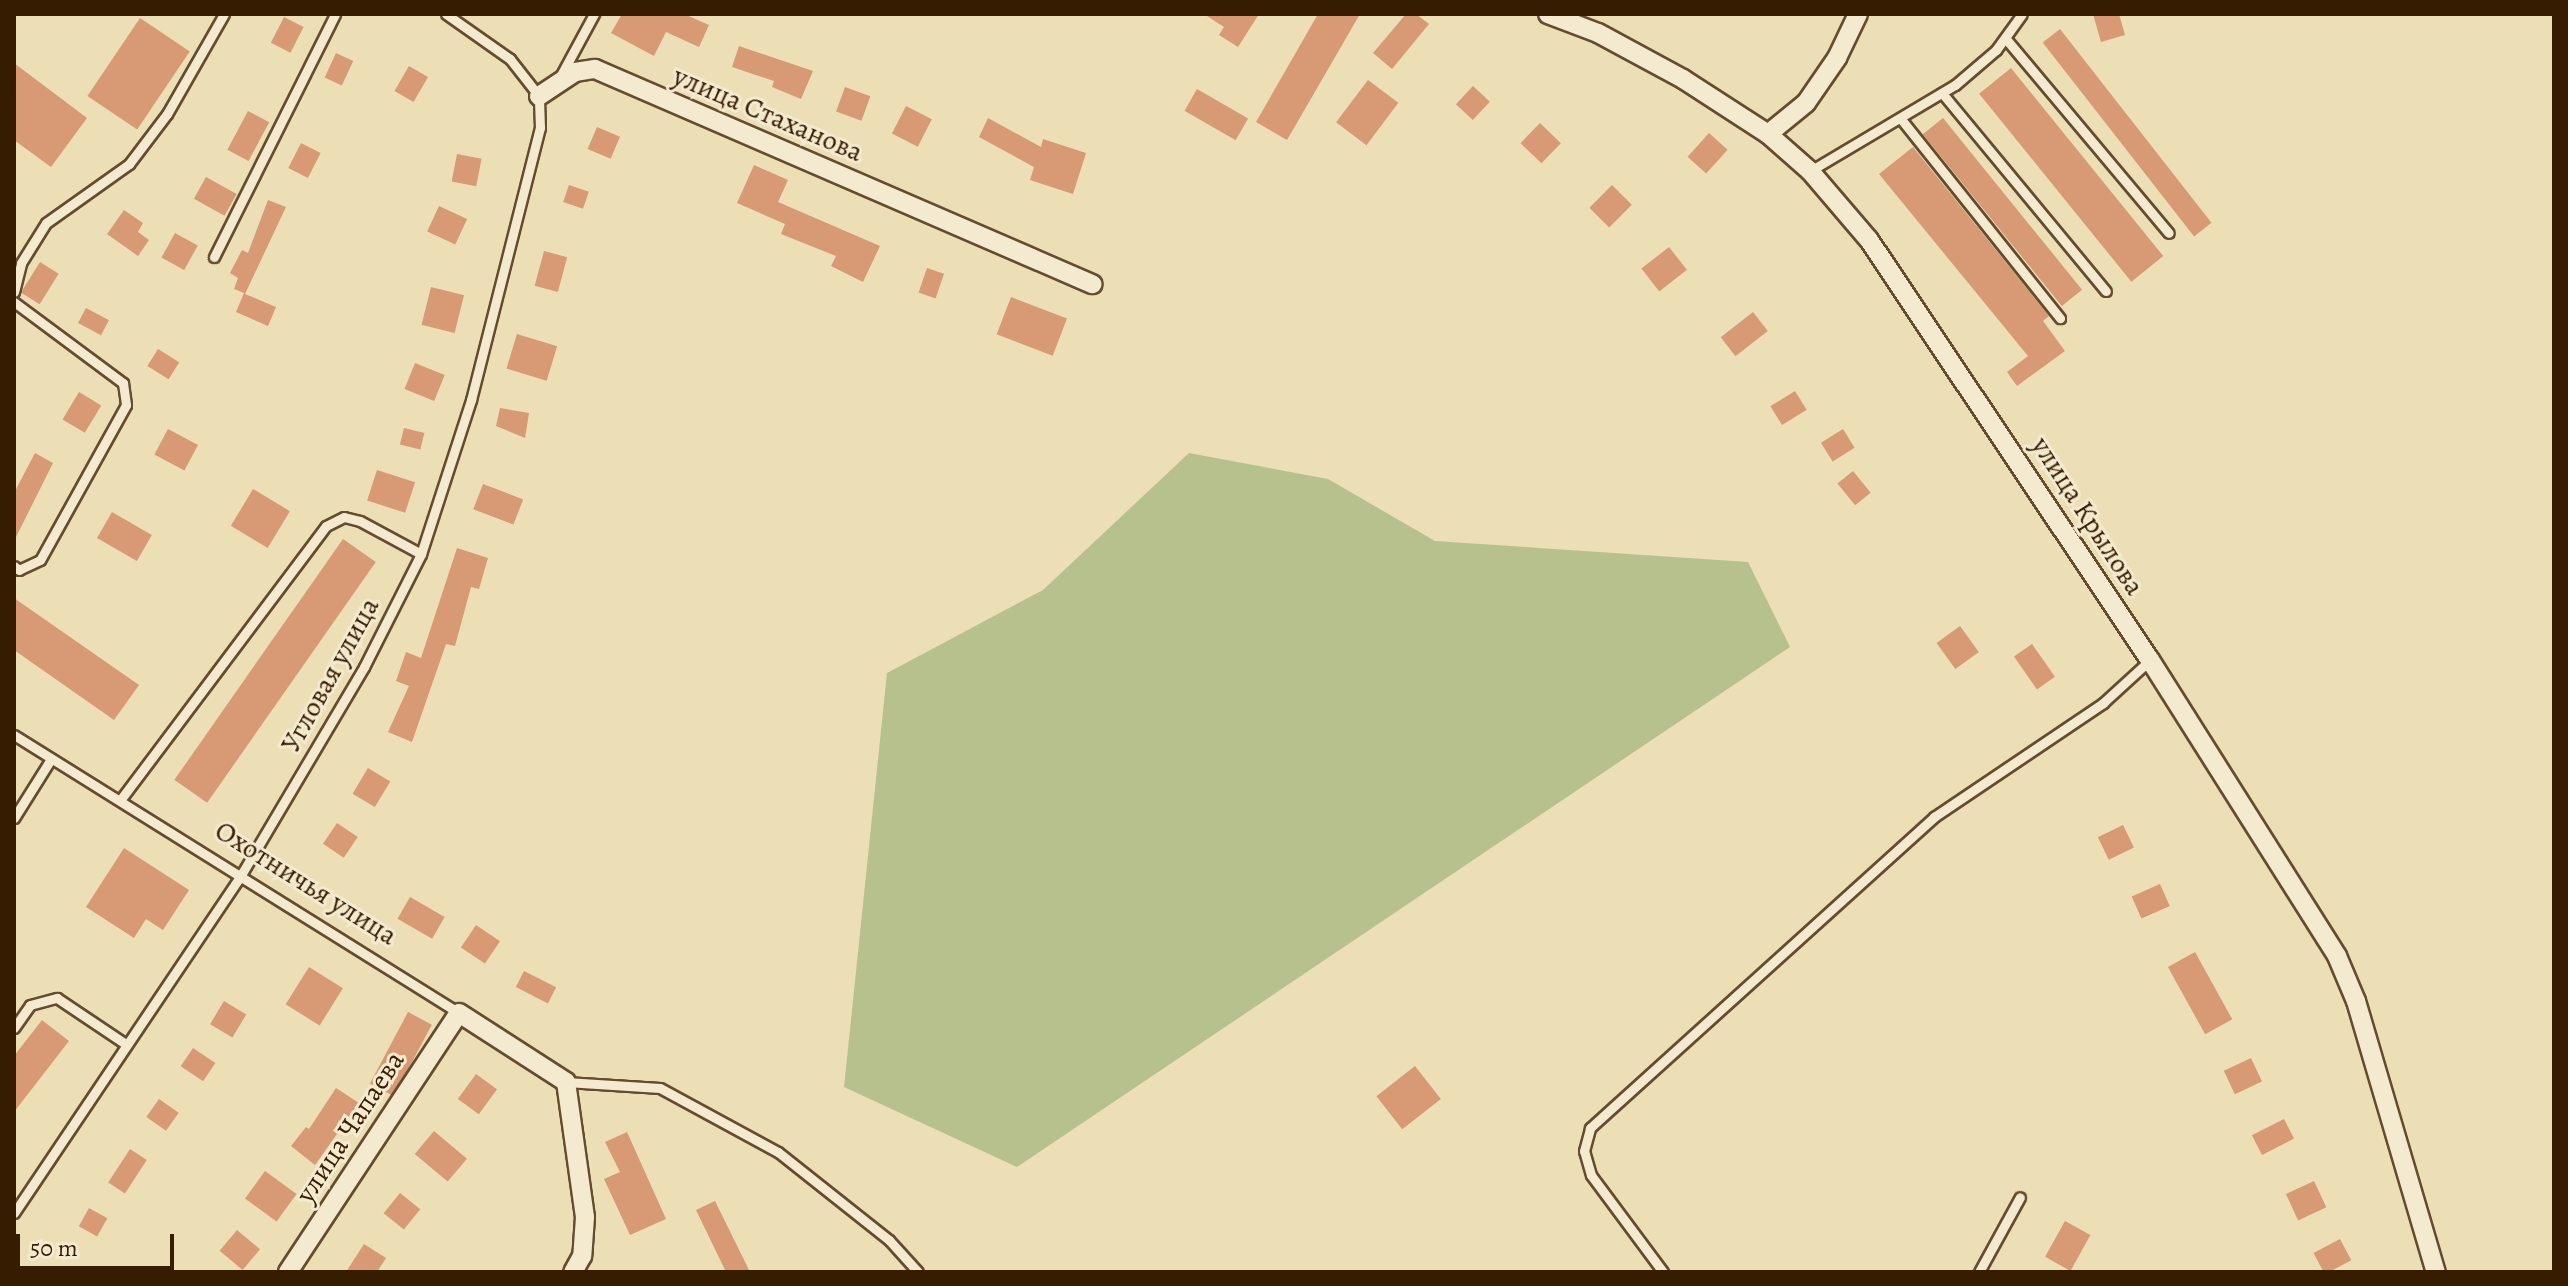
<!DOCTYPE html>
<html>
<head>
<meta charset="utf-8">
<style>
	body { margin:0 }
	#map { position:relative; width:2568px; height:1286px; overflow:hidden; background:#ecdeb5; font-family:Alegreya,serif }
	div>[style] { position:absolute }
	.green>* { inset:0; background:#b7c18e }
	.building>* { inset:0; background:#d89a74; transform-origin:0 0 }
	.roads { filter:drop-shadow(2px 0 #644c2d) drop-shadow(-2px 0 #644c2d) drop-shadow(0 2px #644c2d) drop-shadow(0 -2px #644c2d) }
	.lane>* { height:9px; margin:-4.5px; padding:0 4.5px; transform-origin:4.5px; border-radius:4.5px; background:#f3eacf }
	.street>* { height:18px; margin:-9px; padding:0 9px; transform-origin:9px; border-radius:9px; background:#f3eacf }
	span { translate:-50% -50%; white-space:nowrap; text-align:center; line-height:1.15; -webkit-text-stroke:6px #f3eacf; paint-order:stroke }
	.street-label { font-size:28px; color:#361c00 }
	.frame { position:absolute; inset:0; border:16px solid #361c00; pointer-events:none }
	.scale { position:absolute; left:16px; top:1234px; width:158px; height:36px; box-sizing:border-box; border:4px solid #361c00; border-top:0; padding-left:10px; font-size:24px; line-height:28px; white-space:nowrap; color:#361c00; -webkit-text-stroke:6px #f3eacf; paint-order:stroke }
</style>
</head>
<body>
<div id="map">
	<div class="green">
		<i style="clip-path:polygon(1189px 453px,1328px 479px,1435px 541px,1748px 562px,1790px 647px,1017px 1167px,844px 1087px,887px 673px,1043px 590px)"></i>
	</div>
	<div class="building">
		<i style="clip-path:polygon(622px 14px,684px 14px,709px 25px,699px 47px,666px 32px,654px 56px,611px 33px)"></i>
		<i style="clip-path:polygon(1204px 14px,1259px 14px,1238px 47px,1219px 35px,1224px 27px)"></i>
		<i style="clip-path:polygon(1318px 14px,1360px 14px,1287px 140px,1256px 122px)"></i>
		<i style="clip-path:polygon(1406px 14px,1416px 14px,1429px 24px,1392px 69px,1373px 53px)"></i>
		<i style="clip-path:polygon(2093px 14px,2119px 14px,2125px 35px,2101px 42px)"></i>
		<i style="left:284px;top:17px;width:22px;height:29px;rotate:27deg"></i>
		<i style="left:140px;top:18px;width:60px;height:94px;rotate:34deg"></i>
		<i style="left:2060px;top:29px;width:246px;height:22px;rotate:52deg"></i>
		<i style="clip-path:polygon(739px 46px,813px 71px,801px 99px,772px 87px,774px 81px,732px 67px)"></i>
		<i style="left:336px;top:53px;width:19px;height:27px;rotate:25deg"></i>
		<i style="clip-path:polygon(14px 63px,87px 118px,51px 167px,14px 140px)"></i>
		<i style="left:409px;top:66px;width:22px;height:29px;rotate:30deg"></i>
		<i style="left:2011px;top:68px;width:242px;height:41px;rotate:51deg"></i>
		<i style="left:1368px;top:80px;width:38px;height:53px;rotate:37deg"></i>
		<i style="left:1473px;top:86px;width:23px;height:25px;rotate:43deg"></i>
		<i style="left:845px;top:87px;width:27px;height:26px;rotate:20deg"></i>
		<i style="left:1197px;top:89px;width:59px;height:25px;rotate:30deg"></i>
		<i style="left:906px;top:106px;width:29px;height:31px;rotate:27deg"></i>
		<i style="left:248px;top:111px;width:24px;height:44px;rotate:28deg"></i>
		<i style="clip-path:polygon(988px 118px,1041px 147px,1043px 139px,1086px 153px,1073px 194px,1030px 180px,1034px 167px,979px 137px)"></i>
		<i style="left:1943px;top:118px;width:221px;height:26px;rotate:51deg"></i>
		<i style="left:1540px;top:123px;width:29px;height:28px;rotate:44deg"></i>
		<i style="left:597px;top:127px;width:25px;height:24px;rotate:23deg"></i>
		<i style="left:1709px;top:133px;width:25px;height:32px;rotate:42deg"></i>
		<i style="left:301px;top:143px;width:22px;height:28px;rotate:27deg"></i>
		<i style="clip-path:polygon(1913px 147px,2049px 316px,2043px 321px,2065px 351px,2017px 386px,2007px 372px,2028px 356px,1879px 174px)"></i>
		<i style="left:457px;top:154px;width:25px;height:28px;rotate:11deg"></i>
		<i style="clip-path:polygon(754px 165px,788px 180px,778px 202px,880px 246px,863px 282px,831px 266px,836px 256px,781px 234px,785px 224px,737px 203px)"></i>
		<i style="left:206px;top:177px;width:35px;height:25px;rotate:29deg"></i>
		<i style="left:569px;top:185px;width:21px;height:18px;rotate:19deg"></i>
		<i style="left:1612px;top:185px;width:28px;height:32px;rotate:45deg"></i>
		<i style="clip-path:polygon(268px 200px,286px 207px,245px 294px,276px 307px,268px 326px,236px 312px,244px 293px,234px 289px,238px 278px,230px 273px,242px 250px,248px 253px)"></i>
		<i style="left:439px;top:206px;width:31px;height:28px;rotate:25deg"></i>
		<i style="clip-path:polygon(124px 210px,143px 223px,138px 232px,149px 240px,138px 256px,107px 234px)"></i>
		<i style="left:175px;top:233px;width:26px;height:28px;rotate:29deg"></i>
		<i style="left:1669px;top:247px;width:29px;height:35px;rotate:52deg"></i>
		<i style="left:544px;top:251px;width:24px;height:36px;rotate:15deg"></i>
		<i style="left:40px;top:262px;width:22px;height:36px;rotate:32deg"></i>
		<i style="left:927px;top:268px;width:18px;height:26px;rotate:19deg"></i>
		<i style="left:431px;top:287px;width:34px;height:39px;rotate:14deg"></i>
		<i style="left:1011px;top:297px;width:60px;height:40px;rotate:21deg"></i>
		<i style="left:86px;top:308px;width:26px;height:17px;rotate:28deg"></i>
		<i style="left:1753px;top:312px;width:24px;height:41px;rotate:52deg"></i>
		<i style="left:517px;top:334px;width:42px;height:36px;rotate:17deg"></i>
		<i style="left:158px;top:349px;width:25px;height:20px;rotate:32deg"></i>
		<i style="left:415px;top:363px;width:32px;height:28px;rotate:22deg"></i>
		<i style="left:1795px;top:391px;width:22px;height:29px;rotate:58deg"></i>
		<i style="left:79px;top:392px;width:26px;height:32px;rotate:31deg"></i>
		<i style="clip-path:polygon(500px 408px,529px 413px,525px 438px,496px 426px)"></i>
		<i style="left:404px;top:428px;width:21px;height:17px;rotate:14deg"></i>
		<i style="left:168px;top:429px;width:34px;height:29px;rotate:28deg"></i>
		<i style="left:1843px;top:429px;width:22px;height:26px;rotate:58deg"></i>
		<i style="clip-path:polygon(35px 453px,53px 463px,14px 541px,14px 493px)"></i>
		<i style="left:377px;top:470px;width:40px;height:32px;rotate:18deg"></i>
		<i style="left:1853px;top:471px;width:28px;height:20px;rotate:51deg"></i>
		<i style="left:483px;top:484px;width:43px;height:27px;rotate:21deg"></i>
		<i style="left:253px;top:489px;width:43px;height:43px;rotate:31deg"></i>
		<i style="left:112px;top:512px;width:46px;height:30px;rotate:30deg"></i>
		<i style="left:343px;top:539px;width:40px;height:294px;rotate:35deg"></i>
		<i style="clip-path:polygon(457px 548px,488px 558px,479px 589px,471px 587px,455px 646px,446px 644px,412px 742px,388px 732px,409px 686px,396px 681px,406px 652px,421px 658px)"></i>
		<i style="clip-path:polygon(14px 598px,139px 685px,114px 720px,14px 650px)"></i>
		<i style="left:1960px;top:626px;width:32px;height:29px;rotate:54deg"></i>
		<i style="left:2032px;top:644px;width:40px;height:22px;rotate:55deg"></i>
		<i style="left:368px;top:768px;width:26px;height:30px;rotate:31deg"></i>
		<i style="left:337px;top:823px;width:25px;height:25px;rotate:34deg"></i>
		<i style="left:2123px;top:825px;width:25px;height:28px;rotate:64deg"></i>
		<i style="clip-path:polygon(124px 848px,189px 890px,163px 930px,146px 919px,134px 938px,86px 907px)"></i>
		<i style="left:2160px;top:884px;width:24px;height:31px;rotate:66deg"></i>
		<i style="left:410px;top:897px;width:40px;height:25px;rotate:30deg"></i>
		<i style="left:476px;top:925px;width:29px;height:27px;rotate:34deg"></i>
		<i style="left:2195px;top:952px;width:77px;height:31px;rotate:61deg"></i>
		<i style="left:309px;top:967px;width:40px;height:44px;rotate:32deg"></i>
		<i style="left:524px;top:971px;width:36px;height:18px;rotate:27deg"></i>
		<i style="left:224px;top:1001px;width:26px;height:27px;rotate:31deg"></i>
		<i style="left:408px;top:1012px;width:27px;height:81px;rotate:28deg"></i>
		<i style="clip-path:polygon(42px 1020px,69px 1041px,14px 1112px,14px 1056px)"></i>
		<i style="left:193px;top:1048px;width:27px;height:22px;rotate:34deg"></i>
		<i style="left:2251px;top:1058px;width:26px;height:30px;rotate:65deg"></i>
		<i style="left:1415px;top:1066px;width:42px;height:49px;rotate:52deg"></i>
		<i style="left:476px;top:1074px;width:26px;height:31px;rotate:36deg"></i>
		<i style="clip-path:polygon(336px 1088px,359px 1103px,315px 1165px,291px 1146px,306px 1127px,309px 1129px)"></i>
		<i style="left:159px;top:1099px;width:24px;height:22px;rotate:35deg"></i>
		<i style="left:2284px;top:1119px;width:22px;height:36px;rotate:63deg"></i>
		<i style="left:434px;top:1131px;width:43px;height:30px;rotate:40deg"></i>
		<i style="clip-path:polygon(627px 1132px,666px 1219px,630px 1235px,604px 1179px,620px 1172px,605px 1142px)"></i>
		<i style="left:130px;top:1149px;width:20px;height:40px;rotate:33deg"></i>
		<i style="left:265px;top:1171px;width:39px;height:34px;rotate:36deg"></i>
		<i style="left:2314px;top:1181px;width:29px;height:31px;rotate:65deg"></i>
		<i style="left:400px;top:1193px;width:26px;height:26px;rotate:39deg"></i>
		<i style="clip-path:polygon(715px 1201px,750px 1272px,726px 1272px,696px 1210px)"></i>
		<i style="left:89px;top:1208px;width:21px;height:21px;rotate:29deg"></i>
		<i style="left:2065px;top:1221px;width:29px;height:41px;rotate:29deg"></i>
		<i style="left:237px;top:1230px;width:30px;height:27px;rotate:40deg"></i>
		<i style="left:2340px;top:1239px;width:24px;height:30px;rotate:62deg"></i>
		<i style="clip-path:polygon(364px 1244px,386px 1258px,377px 1272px,346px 1272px)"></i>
	</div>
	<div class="roads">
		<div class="lane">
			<i style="left:2006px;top:39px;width:253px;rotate:50deg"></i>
			<i style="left:560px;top:77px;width:72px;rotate:-61.6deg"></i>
			<i style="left:1942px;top:93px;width:257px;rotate:50.4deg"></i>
			<i style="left:1901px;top:119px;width:255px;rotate:51.4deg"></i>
			<i style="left:1810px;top:171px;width:169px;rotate:-30.7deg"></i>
			<i style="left:1955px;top:85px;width:54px;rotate:-40.5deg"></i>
			<i style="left:1996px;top:50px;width:44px;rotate:-54.2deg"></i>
			<i style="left:214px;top:257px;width:271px;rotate:-63.5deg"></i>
			<i style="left:14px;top:292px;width:30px;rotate:-76deg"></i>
			<i style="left:21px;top:263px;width:47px;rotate:-58deg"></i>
			<i style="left:46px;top:223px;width:102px;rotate:-35.4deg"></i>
			<i style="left:129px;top:164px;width:63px;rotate:-52.8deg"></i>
			<i style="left:167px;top:114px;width:115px;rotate:-60.3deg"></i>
			<i style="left:14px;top:302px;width:136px;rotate:36.6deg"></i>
			<i style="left:123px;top:383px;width:22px;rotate:82deg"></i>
			<i style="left:126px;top:405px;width:177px;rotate:119deg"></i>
			<i style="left:40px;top:560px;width:23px;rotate:155deg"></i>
			<i style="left:19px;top:570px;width:6px;rotate:-141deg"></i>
			<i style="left:14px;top:735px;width:525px;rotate:31.99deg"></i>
			<i style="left:121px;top:799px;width:341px;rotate:-53.1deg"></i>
			<i style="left:326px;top:526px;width:20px;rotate:-27deg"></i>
			<i style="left:344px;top:517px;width:16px;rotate:14deg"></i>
			<i style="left:360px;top:521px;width:69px;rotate:28.4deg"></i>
			<i style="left:14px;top:818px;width:70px;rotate:-57.9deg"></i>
			<i style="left:14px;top:1028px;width:28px;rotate:-55deg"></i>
			<i style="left:30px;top:1005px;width:28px;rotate:-15deg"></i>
			<i style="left:57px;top:998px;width:84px;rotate:33.9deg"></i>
			<i style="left:566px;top:1082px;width:94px;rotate:3.7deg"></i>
			<i style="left:660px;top:1088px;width:134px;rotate:28.5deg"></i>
			<i style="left:778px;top:1152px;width:142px;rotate:38.4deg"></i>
			<i style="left:889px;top:1240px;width:43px;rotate:47.8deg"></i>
			<i style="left:14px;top:1213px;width:407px;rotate:-56.1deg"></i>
			<i style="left:241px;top:875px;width:242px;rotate:-59.4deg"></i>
			<i style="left:364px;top:667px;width:127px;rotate:-63.2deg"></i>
			<i style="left:421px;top:554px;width:162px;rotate:-72deg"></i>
			<i style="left:471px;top:400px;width:281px;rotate:-75.8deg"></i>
			<i style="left:540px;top:128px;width:32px;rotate:-92deg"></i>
			<i style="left:539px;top:96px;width:47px;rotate:-128.1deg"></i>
			<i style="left:510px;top:59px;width:78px;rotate:-144.9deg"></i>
			<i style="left:1663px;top:1272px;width:121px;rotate:-126.6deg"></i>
			<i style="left:1591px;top:1175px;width:25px;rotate:-106deg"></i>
			<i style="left:1584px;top:1151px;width:24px;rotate:-75deg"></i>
			<i style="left:1590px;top:1128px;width:464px;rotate:-42.1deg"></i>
			<i style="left:1934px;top:817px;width:204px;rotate:-34deg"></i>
			<i style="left:2103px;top:703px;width:64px;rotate:-42.5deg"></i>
			<i style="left:1979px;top:1272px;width:85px;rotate:-61.3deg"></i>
		</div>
		<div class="street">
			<i style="left:1548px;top:14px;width:53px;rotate:20.8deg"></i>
			<i style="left:1598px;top:33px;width:97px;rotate:28.4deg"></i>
			<i style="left:1683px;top:79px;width:101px;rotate:32.9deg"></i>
			<i style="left:1768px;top:134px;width:56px;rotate:41.4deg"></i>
			<i style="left:1810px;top:171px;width:91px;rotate:49.5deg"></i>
			<i style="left:1869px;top:240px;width:505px;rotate:56.22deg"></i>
			<i style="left:2150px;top:660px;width:350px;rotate:57.7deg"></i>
			<i style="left:2337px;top:956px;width:49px;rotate:67.1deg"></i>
			<i style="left:2356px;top:1001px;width:283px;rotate:73.6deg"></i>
			<i style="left:539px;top:96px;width:43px;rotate:-33.7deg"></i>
			<i style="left:575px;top:72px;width:20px;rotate:-9deg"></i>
			<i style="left:595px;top:69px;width:542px;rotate:23.39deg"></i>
			<i style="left:1768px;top:134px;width:49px;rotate:-39.2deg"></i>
			<i style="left:1806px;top:103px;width:55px;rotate:-55.4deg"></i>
			<i style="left:1837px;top:58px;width:49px;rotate:-64.5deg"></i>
			<i style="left:288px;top:1272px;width:310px;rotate:-56.6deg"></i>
			<i style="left:459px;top:1013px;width:127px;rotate:32.8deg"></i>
			<i style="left:566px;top:1082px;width:136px;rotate:82deg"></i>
			<i style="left:585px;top:1217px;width:39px;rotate:94deg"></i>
			<i style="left:582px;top:1256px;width:18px;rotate:119deg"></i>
		</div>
	</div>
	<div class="street-label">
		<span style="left:768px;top:114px;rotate:23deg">улица Стаханова</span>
		<span style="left:2088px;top:516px;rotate:57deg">улица Крылова</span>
		<span style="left:330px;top:675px;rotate:-61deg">Угловая улица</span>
		<span style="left:306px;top:883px;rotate:32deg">Охотничья улица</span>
		<span style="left:350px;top:1127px;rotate:-57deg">улица Чапаева</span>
	</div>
	<div class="frame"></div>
	<div class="scale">50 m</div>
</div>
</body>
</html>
